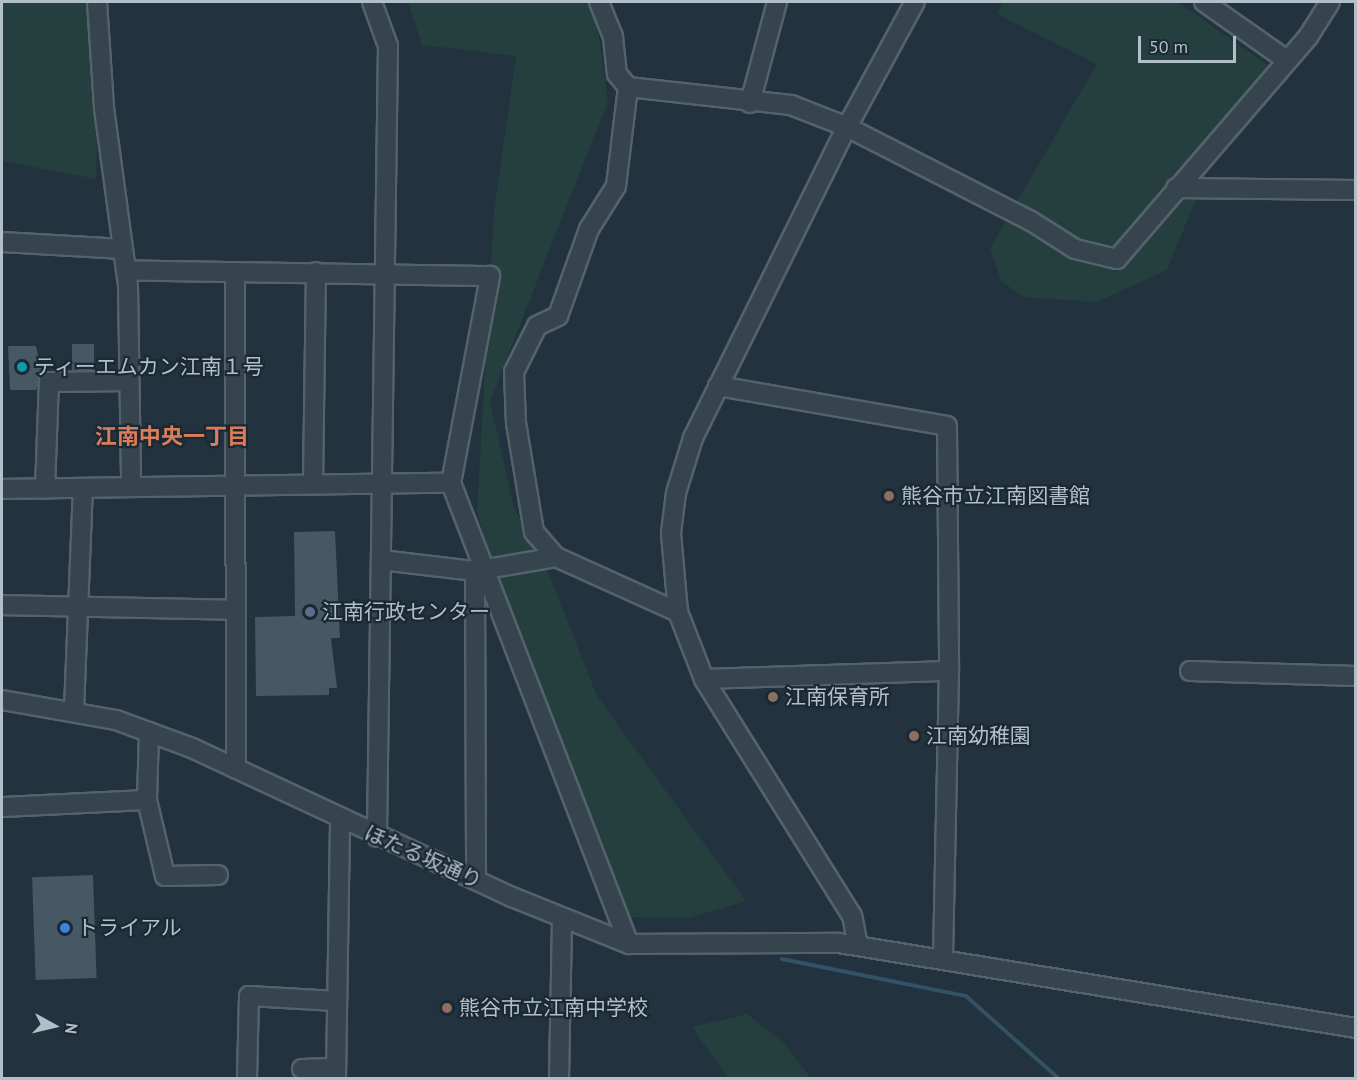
<!DOCTYPE html>
<html>
<head>
<meta charset="utf-8">
<style>
	body { margin:0 }
	#map { position:relative; width:1357px; height:1080px; overflow:hidden; background:#22323e; font-family:"PT Sans","Noto Sans JP",sans-serif }
	div>[style] { position:absolute }
	.green>* { inset:0; background:#243f3e }
	.stream>* { height:4px; margin:-2px; padding:0 2px; transform-origin:2px; border-radius:2px; background:#345166 }
	.building>* { inset:0; background:#455864; transform-origin:0 0 }
	.roads { filter:drop-shadow(2px 0 #54626c) drop-shadow(-2px 0 #54626c) drop-shadow(0 2px #54626c) drop-shadow(0 -2px #54626c) }
	.minor>* { height:18px; margin:-9px; padding:0 9px; transform-origin:9px; border-radius:9px; background:#36444e }
	.dots>* { width:16px; height:16px; translate:-50% -50%; box-sizing:border-box; border:3px solid #1b2933; border-radius:50% }
	span { translate:-50% -50%; white-space:nowrap; text-align:center; line-height:1.15; -webkit-text-stroke:4.5px #1b2933; paint-order:stroke }
	.poi-label { font-size:21px; color:#b1bfc9 }
	.left { translate:0 -50%; text-align:left }
	.street-label { font-size:21px; color:#b1bfc9 }
	.neighbourhood-label { font-size:22px; color:#db7d5b; font-weight:700 }
	.frame { position:absolute; inset:0; border:3px solid #b1bfc9; pointer-events:none }
	.north { position:absolute; left:24px; top:996px; width:60px; height:60px; -webkit-text-stroke:4px #1b2933; paint-order:stroke; rotate:98deg; font-size:16px; font-weight:700; line-height:24px; text-align:center; color:#b1bfc9 }
	.north::after { content:''; display:block; margin:auto; width:21px; height:27px; background:#b1bfc9; clip-path:polygon(50% 0,100% 100%,50% 72%,0 100%) }
	.scale { position:absolute; left:1138px; top:36px; width:98px; height:27px; box-sizing:border-box; border:3px solid #b1bfc9; border-top:0; padding-left:8px; font-size:18px; line-height:21px; white-space:nowrap; color:#b1bfc9; -webkit-text-stroke:4px #1b2933; paint-order:stroke }
</style>
</head>
<body>
<div id="map">
	<div class="green">
		<i style="clip-path:polygon(2px 2px,101px 2px,96px 179px,2px 161px)"></i>
		<i style="clip-path:polygon(408px 2px,594px 2px,608px 101px,490px 401px,514px 508px,544px 562px,597px 696px,746px 901px,689px 918px,630px 917px,533px 726px,477px 511px,494px 212px,516px 56px,422px 45px)"></i>
		<i style="clip-path:polygon(1002px 2px,1178px 2px,1269px 66px,1210px 165px,1167px 270px,1097px 302px,1023px 297px,1001px 281px,990px 248px,1097px 64px,997px 14px)"></i>
		<i style="clip-path:polygon(747px 1014px,784px 1043px,811px 1078px,728px 1078px,692px 1027px)"></i>
	</div>
	<div class="stream">
		<i style="left:782px;top:959px;width:188px;rotate:11.4deg"></i>
		<i style="left:966px;top:996px;width:123px;rotate:41.7deg"></i>
	</div>
	<div class="building">
		<i style="left:72px;top:344px;width:22px;height:26px"></i>
		<i style="clip-path:polygon(8px 346px,36px 346px,42px 374px,36px 390px,10px 390px)"></i>
		<i style="clip-path:polygon(335px 531px,340px 638px,331px 638px,337px 688px,329px 688px,329px 695px,256px 696px,255px 617px,295px 616px,294px 532px)"></i>
		<i style="left:93px;top:875px;width:103px;height:61px;rotate:88deg"></i>
	</div>
	<div class="roads">
		<div class="minor">
			<i style="left:97px;top:2px;width:106px;rotate:86.2deg"></i>
			<i style="left:104px;top:108px;width:180px;rotate:82.3deg"></i>
			<i style="left:128px;top:286px;width:201px;rotate:89.1deg"></i>
			<i style="left:372px;top:2px;width:47px;rotate:70deg"></i>
			<i style="left:388px;top:46px;width:791px;rotate:90.8deg"></i>
			<i style="left:599px;top:2px;width:38px;rotate:68deg"></i>
			<i style="left:613px;top:37px;width:37px;rotate:84deg"></i>
			<i style="left:617px;top:74px;width:17px;rotate:50deg"></i>
			<i style="left:628px;top:87px;width:164px;rotate:6.3deg"></i>
			<i style="left:791px;top:105px;width:60px;rotate:21.4deg"></i>
			<i style="left:847px;top:127px;width:207px;rotate:27.1deg"></i>
			<i style="left:1031px;top:221px;width:52px;rotate:32.5deg"></i>
			<i style="left:1075px;top:249px;width:43px;rotate:13.4deg"></i>
			<i style="left:1117px;top:259px;width:293px;rotate:-49.3deg"></i>
			<i style="left:1308px;top:37px;width:41px;rotate:-57.8deg"></i>
			<i style="left:1204px;top:2px;width:99px;rotate:35.1deg"></i>
			<i style="left:628px;top:87px;width:100px;rotate:96.9deg"></i>
			<i style="left:616px;top:186px;width:51px;rotate:122.1deg"></i>
			<i style="left:589px;top:229px;width:92px;rotate:109.6deg"></i>
			<i style="left:558px;top:316px;width:23px;rotate:155deg"></i>
			<i style="left:537px;top:326px;width:51px;rotate:116.6deg"></i>
			<i style="left:514px;top:372px;width:51px;rotate:87.8deg"></i>
			<i style="left:516px;top:423px;width:110px;rotate:80.6deg"></i>
			<i style="left:534px;top:532px;width:33px;rotate:49deg"></i>
			<i style="left:556px;top:557px;width:134px;rotate:24.3deg"></i>
			<i style="left:750px;top:103px;width:105px;rotate:-75deg"></i>
			<i style="left:1176px;top:188px;width:180px;rotate:0.6deg"></i>
			<i style="left:2px;top:242px;width:121px;rotate:3.3deg"></i>
			<i style="left:235px;top:272px;width:497px;rotate:89.9deg"></i>
			<i style="left:718px;top:386px;width:232px;rotate:9.9deg"></i>
			<i style="left:947px;top:426px;width:245px;rotate:89.5deg"></i>
			<i style="left:949px;top:671px;width:288px;rotate:91.2deg"></i>
			<i style="left:451px;top:483px;width:494px;rotate:68.9deg"></i>
			<i style="left:313px;top:484px;width:212px;rotate:-89.2deg"></i>
			<i style="left:2px;top:489px;width:449px;rotate:-0.8deg"></i>
			<i style="left:451px;top:483px;width:211px;rotate:-79.3deg"></i>
			<i style="left:490px;top:276px;width:364px;rotate:-179.1deg"></i>
			<i style="left:45px;top:489px;width:107px;rotate:-87.9deg"></i>
			<i style="left:49px;top:382px;width:80px;rotate:-0.7deg"></i>
			<i style="left:381px;top:560px;width:95px;rotate:6.7deg"></i>
			<i style="left:475px;top:571px;width:82px;rotate:-9.8deg"></i>
			<i style="left:475px;top:571px;width:309px;rotate:89.8deg"></i>
			<i style="left:2px;top:605px;width:234px;rotate:1.2deg"></i>
			<i style="left:1190px;top:671px;width:166px;rotate:1.7deg"></i>
			<i style="left:704px;top:679px;width:245px;rotate:-1.9deg"></i>
			<i style="left:2px;top:700px;width:116px;rotate:10deg"></i>
			<i style="left:116px;top:720px;width:81px;rotate:20.2deg"></i>
			<i style="left:192px;top:748px;width:353px;rotate:25deg"></i>
			<i style="left:512px;top:897px;width:126px;rotate:21.9deg"></i>
			<i style="left:629px;top:944px;width:210px;rotate:-0.3deg"></i>
			<i style="left:839px;top:943px;width:524px;rotate:9.34deg"></i>
			<i style="left:74px;top:710px;width:222px;rotate:-87.7deg"></i>
			<i style="left:149px;top:732px;width:68px;rotate:91.7deg"></i>
			<i style="left:147px;top:800px;width:78px;rotate:76.7deg"></i>
			<i style="left:165px;top:876px;width:53px;rotate:-1.1deg"></i>
			<i style="left:2px;top:807px;width:145px;rotate:-2.8deg"></i>
			<i style="left:858px;top:946px;width:31px;rotate:-101deg"></i>
			<i style="left:852px;top:916px;width:279px;rotate:-122deg"></i>
			<i style="left:704px;top:679px;width:72px;rotate:-111.2deg"></i>
			<i style="left:678px;top:612px;width:79px;rotate:-95.1deg"></i>
			<i style="left:671px;top:533px;width:40px;rotate:-82.9deg"></i>
			<i style="left:676px;top:493px;width:58px;rotate:-72.8deg"></i>
			<i style="left:693px;top:438px;width:347px;rotate:-63.7deg"></i>
			<i style="left:847px;top:127px;width:142px;rotate:-61.5deg"></i>
			<i style="left:302px;top:1069px;width:34px;rotate:-2deg"></i>
			<i style="left:247px;top:1078px;width:82px;rotate:-88.6deg"></i>
			<i style="left:249px;top:996px;width:87px;rotate:3.3deg"></i>
			<i style="left:336px;top:1078px;width:258px;rotate:-89.1deg"></i>
			<i style="left:559px;top:1078px;width:159px;rotate:-88.9deg"></i>
		</div>
	</div>
	<div class="dots">
		<i style="left:22px;top:367px;background:#0f9aa8"></i>
		<i style="left:889px;top:496px;background:#8d6e63"></i>
		<i style="left:310px;top:612px;background:#5c6f8a"></i>
		<i style="left:773px;top:697px;background:#8d6e63"></i>
		<i style="left:914px;top:736px;background:#8d6e63"></i>
		<i style="left:65px;top:928px;background:#3f7fe0"></i>
		<i style="left:447px;top:1008px;background:#8d6e63"></i>
	</div>
	<div class="poi-label">
		<span class="left" style="left:34px;top:367px">ティーエムカン江南１号</span>
		<span class="left" style="left:901px;top:496px">熊谷市立江南図書館</span>
		<span class="left" style="left:322px;top:612px">江南行政センター</span>
		<span class="left" style="left:785px;top:697px">江南保育所</span>
		<span class="left" style="left:926px;top:736px">江南幼稚園</span>
		<span class="left" style="left:77px;top:928px">トライアル</span>
		<span class="left" style="left:459px;top:1008px">熊谷市立江南中学校</span>
	</div>
	<div class="street-label">
		<span style="left:423px;top:857px;rotate:24deg">ほたる坂通り</span>
	</div>
	<div class="neighbourhood-label">
		<span style="left:172px;top:437px">江南中央一丁目</span>
	</div>
	<div class="frame"></div>
	<div class="north">N</div>
	<div class="scale">50 m</div>
</div>
</body>
</html>
